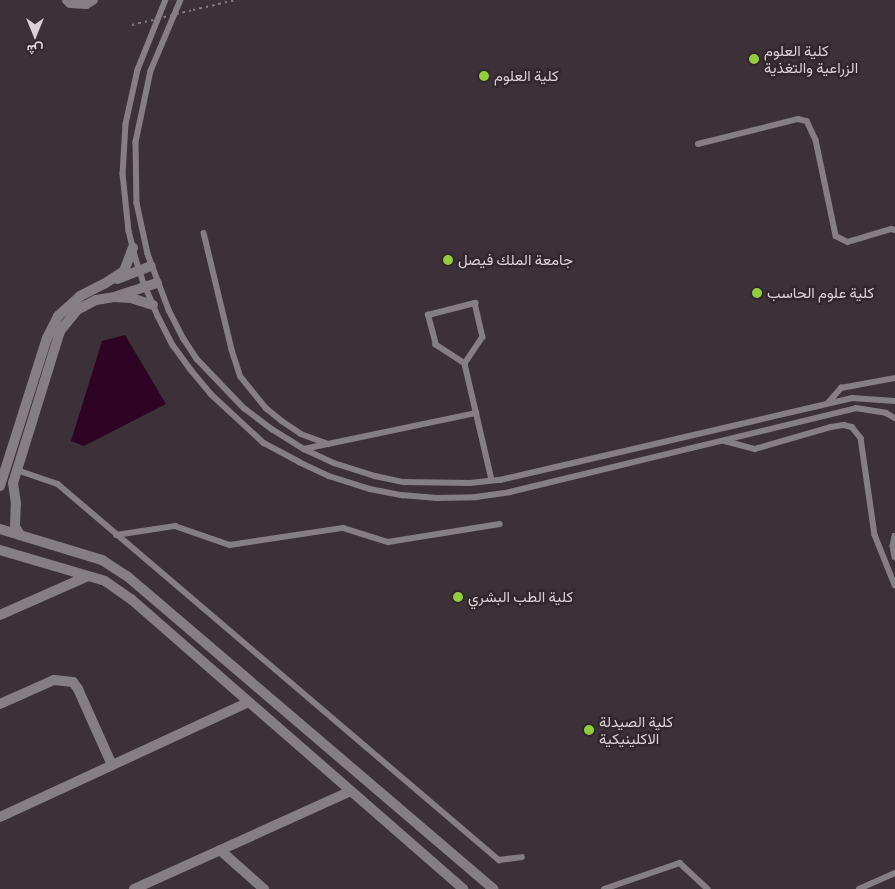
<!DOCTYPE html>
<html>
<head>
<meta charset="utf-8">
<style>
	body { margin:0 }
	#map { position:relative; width:895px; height:889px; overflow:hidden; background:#3d3139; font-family:"Titillium Web",Vazirmatn,sans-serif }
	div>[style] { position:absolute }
	.water>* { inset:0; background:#2e0424 }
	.path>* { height:2px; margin-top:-1px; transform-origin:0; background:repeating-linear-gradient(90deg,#847a81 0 2.5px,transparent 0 6.5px) }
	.lane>* { height:5.5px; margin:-2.75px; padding:0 2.75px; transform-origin:2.75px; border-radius:2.75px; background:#857e83 }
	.street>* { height:10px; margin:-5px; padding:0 5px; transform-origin:5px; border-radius:5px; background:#857e83 }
	.path-bridge>* { height:2px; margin-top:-1px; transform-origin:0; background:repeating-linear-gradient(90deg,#847a81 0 2.5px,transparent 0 6.5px) }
	.dots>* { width:14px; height:14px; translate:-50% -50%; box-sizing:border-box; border:2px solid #33272e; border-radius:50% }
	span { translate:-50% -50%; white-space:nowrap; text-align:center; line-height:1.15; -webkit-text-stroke:5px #33272e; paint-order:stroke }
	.poi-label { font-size:15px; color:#dad2d7 }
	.left { translate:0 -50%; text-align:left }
	.north { position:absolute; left:10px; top:10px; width:50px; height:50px; -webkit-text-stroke:4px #33272e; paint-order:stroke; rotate:180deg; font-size:14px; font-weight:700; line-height:20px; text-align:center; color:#dad2d7 }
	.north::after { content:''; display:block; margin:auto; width:18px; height:22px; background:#dad2d7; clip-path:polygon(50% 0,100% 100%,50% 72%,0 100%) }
</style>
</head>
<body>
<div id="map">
	<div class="water">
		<i style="clip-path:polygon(125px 335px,166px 404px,84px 446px,71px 441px,102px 341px)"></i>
	</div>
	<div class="path">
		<i style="left:193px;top:10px;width:44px;rotate:-13.1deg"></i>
	</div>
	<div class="lane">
		<i style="left:166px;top:0;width:75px;rotate:111.8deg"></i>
		<i style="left:138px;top:70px;width:55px;rotate:102.5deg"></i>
		<i style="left:126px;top:124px;width:50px;rotate:93.4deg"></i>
		<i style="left:123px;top:174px;width:57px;rotate:84deg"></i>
		<i style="left:129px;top:231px;width:29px;rotate:76deg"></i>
		<i style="left:136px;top:259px;width:25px;rotate:72deg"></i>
		<i style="left:144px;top:283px;width:36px;rotate:67deg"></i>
		<i style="left:158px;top:316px;width:33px;rotate:63deg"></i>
		<i style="left:173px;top:345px;width:31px;rotate:54deg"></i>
		<i style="left:191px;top:370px;width:31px;rotate:50deg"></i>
		<i style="left:211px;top:394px;width:72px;rotate:42.8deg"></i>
		<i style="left:264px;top:443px;width:40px;rotate:28deg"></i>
		<i style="left:299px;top:462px;width:33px;rotate:25deg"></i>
		<i style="left:329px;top:476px;width:43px;rotate:17.6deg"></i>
		<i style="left:370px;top:489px;width:33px;rotate:11deg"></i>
		<i style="left:402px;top:495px;width:35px;rotate:5deg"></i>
		<i style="left:437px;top:498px;width:39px;rotate:-1deg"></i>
		<i style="left:476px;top:497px;width:34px;rotate:-8deg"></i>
		<i style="left:510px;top:492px;width:356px;rotate:-13.6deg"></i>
		<i style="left:856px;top:408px;width:30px;rotate:9deg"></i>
		<i style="left:886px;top:413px;width:10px;rotate:29deg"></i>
		<i style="left:181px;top:0;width:77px;rotate:112.9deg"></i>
		<i style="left:151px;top:71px;width:73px;rotate:101.9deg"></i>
		<i style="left:136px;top:142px;width:61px;rotate:89.1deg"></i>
		<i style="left:137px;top:203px;width:52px;rotate:77.8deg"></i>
		<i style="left:148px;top:254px;width:60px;rotate:69.4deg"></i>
		<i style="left:169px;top:310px;width:33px;rotate:63deg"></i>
		<i style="left:184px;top:339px;width:24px;rotate:57deg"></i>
		<i style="left:197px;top:359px;width:68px;rotate:46.2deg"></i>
		<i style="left:244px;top:408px;width:35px;rotate:37deg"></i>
		<i style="left:272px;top:429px;width:38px;rotate:32deg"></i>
		<i style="left:304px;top:449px;width:33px;rotate:25deg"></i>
		<i style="left:334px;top:463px;width:43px;rotate:17.6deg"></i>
		<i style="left:375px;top:476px;width:30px;rotate:12deg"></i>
		<i style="left:404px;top:482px;width:66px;rotate:0.9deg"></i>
		<i style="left:470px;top:483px;width:30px;rotate:-6deg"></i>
		<i style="left:500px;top:480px;width:57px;rotate:-13.1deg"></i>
		<i style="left:556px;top:467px;width:304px;rotate:-13.1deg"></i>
		<i style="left:852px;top:398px;width:43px;rotate:4deg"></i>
		<i style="left:698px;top:144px;width:103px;rotate:-14deg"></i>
		<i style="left:798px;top:119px;width:9px;rotate:13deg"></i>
		<i style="left:807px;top:121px;width:21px;rotate:65deg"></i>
		<i style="left:816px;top:140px;width:98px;rotate:78.2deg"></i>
		<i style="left:836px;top:236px;width:13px;rotate:27deg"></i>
		<i style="left:848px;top:242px;width:45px;rotate:-16.8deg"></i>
		<i style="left:891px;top:229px;width:4px;rotate:14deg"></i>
		<i style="left:204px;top:233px;width:120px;rotate:76.5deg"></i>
		<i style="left:232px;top:350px;width:28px;rotate:72deg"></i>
		<i style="left:241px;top:377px;width:40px;rotate:51deg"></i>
		<i style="left:266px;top:408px;width:21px;rotate:39deg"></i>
		<i style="left:282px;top:421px;width:23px;rotate:34deg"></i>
		<i style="left:301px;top:434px;width:29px;rotate:20deg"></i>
		<i style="left:465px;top:364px;width:35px;rotate:-147deg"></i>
		<i style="left:436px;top:345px;width:31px;rotate:-105deg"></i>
		<i style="left:428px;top:315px;width:49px;rotate:-14.3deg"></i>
		<i style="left:475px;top:303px;width:35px;rotate:77deg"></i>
		<i style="left:483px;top:337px;width:32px;rotate:124deg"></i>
		<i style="left:465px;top:364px;width:119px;rotate:76.9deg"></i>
		<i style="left:828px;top:403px;width:20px;rotate:-49deg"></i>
		<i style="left:841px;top:388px;width:55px;rotate:-10.5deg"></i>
		<i style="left:725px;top:441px;width:31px;rotate:15deg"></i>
		<i style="left:755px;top:449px;width:79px;rotate:-16.1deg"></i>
		<i style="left:831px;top:427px;width:13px;rotate:-9deg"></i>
		<i style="left:844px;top:425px;width:8px;rotate:14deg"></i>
		<i style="left:852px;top:427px;width:14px;rotate:51deg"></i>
		<i style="left:861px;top:438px;width:98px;rotate:81.8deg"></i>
		<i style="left:875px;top:535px;width:54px;rotate:68.2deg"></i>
		<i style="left:304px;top:449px;width:176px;rotate:-11.8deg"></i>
		<i style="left:17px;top:470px;width:43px;rotate:18.9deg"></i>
		<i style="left:58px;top:484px;width:580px;rotate:40.45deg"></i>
		<i style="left:499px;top:860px;width:23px;rotate:-7deg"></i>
		<i style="left:116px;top:535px;width:60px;rotate:-8.7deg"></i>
		<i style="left:175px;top:526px;width:58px;rotate:19.1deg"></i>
		<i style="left:230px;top:545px;width:114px;rotate:-8.6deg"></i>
		<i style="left:343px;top:528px;width:47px;rotate:17.3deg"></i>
		<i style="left:388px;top:542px;width:113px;rotate:-9.1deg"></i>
		<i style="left:895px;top:536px;width:10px;rotate:101deg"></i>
		<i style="left:893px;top:546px;width:11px;rotate:80deg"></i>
		<i style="left:604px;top:889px;width:80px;rotate:-18.9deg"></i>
		<i style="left:680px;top:863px;width:38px;rotate:43deg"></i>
		<i style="left:859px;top:889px;width:39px;rotate:-24deg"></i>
	</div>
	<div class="street">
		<i style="left:67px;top:0;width:4px;rotate:45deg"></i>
		<i style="left:70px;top:3px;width:16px;rotate:4deg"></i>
		<i style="left:86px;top:4px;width:8px;rotate:-30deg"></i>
		<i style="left:117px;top:279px;width:36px;rotate:-21deg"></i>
		<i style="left:117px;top:296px;width:42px;rotate:-18deg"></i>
		<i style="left:0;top:486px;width:155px;rotate:-72.4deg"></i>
		<i style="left:47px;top:338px;width:25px;rotate:-63deg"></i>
		<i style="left:58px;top:316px;width:30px;rotate:-42deg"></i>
		<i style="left:80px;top:296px;width:27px;rotate:-27deg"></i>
		<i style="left:104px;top:284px;width:24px;rotate:-33deg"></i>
		<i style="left:124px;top:271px;width:25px;rotate:-69deg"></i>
		<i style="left:0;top:529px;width:107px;rotate:16.9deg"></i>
		<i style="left:102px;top:560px;width:30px;rotate:33deg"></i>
		<i style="left:127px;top:576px;width:482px;rotate:40.5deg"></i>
		<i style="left:20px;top:535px;width:9px;rotate:-122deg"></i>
		<i style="left:15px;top:527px;width:23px;rotate:-88deg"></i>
		<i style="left:16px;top:504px;width:21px;rotate:-98deg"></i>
		<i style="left:13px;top:483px;width:159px;rotate:-72.8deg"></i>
		<i style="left:60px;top:331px;width:27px;rotate:-51deg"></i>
		<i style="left:77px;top:310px;width:21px;rotate:-28deg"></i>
		<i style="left:96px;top:300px;width:18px;rotate:-9deg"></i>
		<i style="left:114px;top:297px;width:17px;rotate:3deg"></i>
		<i style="left:131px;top:298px;width:23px;rotate:18deg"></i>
		<i style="left:0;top:550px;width:109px;rotate:16.4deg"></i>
		<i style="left:105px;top:581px;width:32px;rotate:35deg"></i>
		<i style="left:131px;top:599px;width:441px;rotate:41.1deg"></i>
		<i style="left:0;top:615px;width:96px;rotate:-23.9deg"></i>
		<i style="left:0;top:704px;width:59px;rotate:-24deg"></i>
		<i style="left:54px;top:680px;width:19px;rotate:6deg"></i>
		<i style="left:73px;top:682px;width:9px;rotate:54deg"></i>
		<i style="left:78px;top:689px;width:83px;rotate:65.9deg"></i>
		<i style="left:0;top:817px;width:274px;rotate:-24.8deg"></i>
		<i style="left:220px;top:850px;width:59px;rotate:41.6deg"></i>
		<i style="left:134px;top:889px;width:238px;rotate:-24.3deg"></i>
	</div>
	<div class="path-bridge">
		<i style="left:132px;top:25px;width:63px;rotate:-13.8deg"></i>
	</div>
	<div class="dots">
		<i style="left:754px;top:59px;background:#92cd3e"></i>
		<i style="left:484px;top:76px;background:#92cd3e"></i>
		<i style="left:448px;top:260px;background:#92cd3e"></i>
		<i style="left:757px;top:293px;background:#92cd3e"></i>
		<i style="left:458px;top:597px;background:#92cd3e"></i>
		<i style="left:589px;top:730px;background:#92cd3e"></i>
	</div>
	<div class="poi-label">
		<span class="left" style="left:764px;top:59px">كلية العلوم<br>الزراعية والتغذية</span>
		<span class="left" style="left:494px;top:76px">كلية العلوم</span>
		<span class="left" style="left:458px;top:260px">جامعة الملك فيصل</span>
		<span class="left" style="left:767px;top:293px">كلية علوم الحاسب</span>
		<span class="left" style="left:468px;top:597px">كلية الطب البشري</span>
		<span class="left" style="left:599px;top:730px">كلية الصيدلة<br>الاكلينيكية</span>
	</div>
	<div class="north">ش</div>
</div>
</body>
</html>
